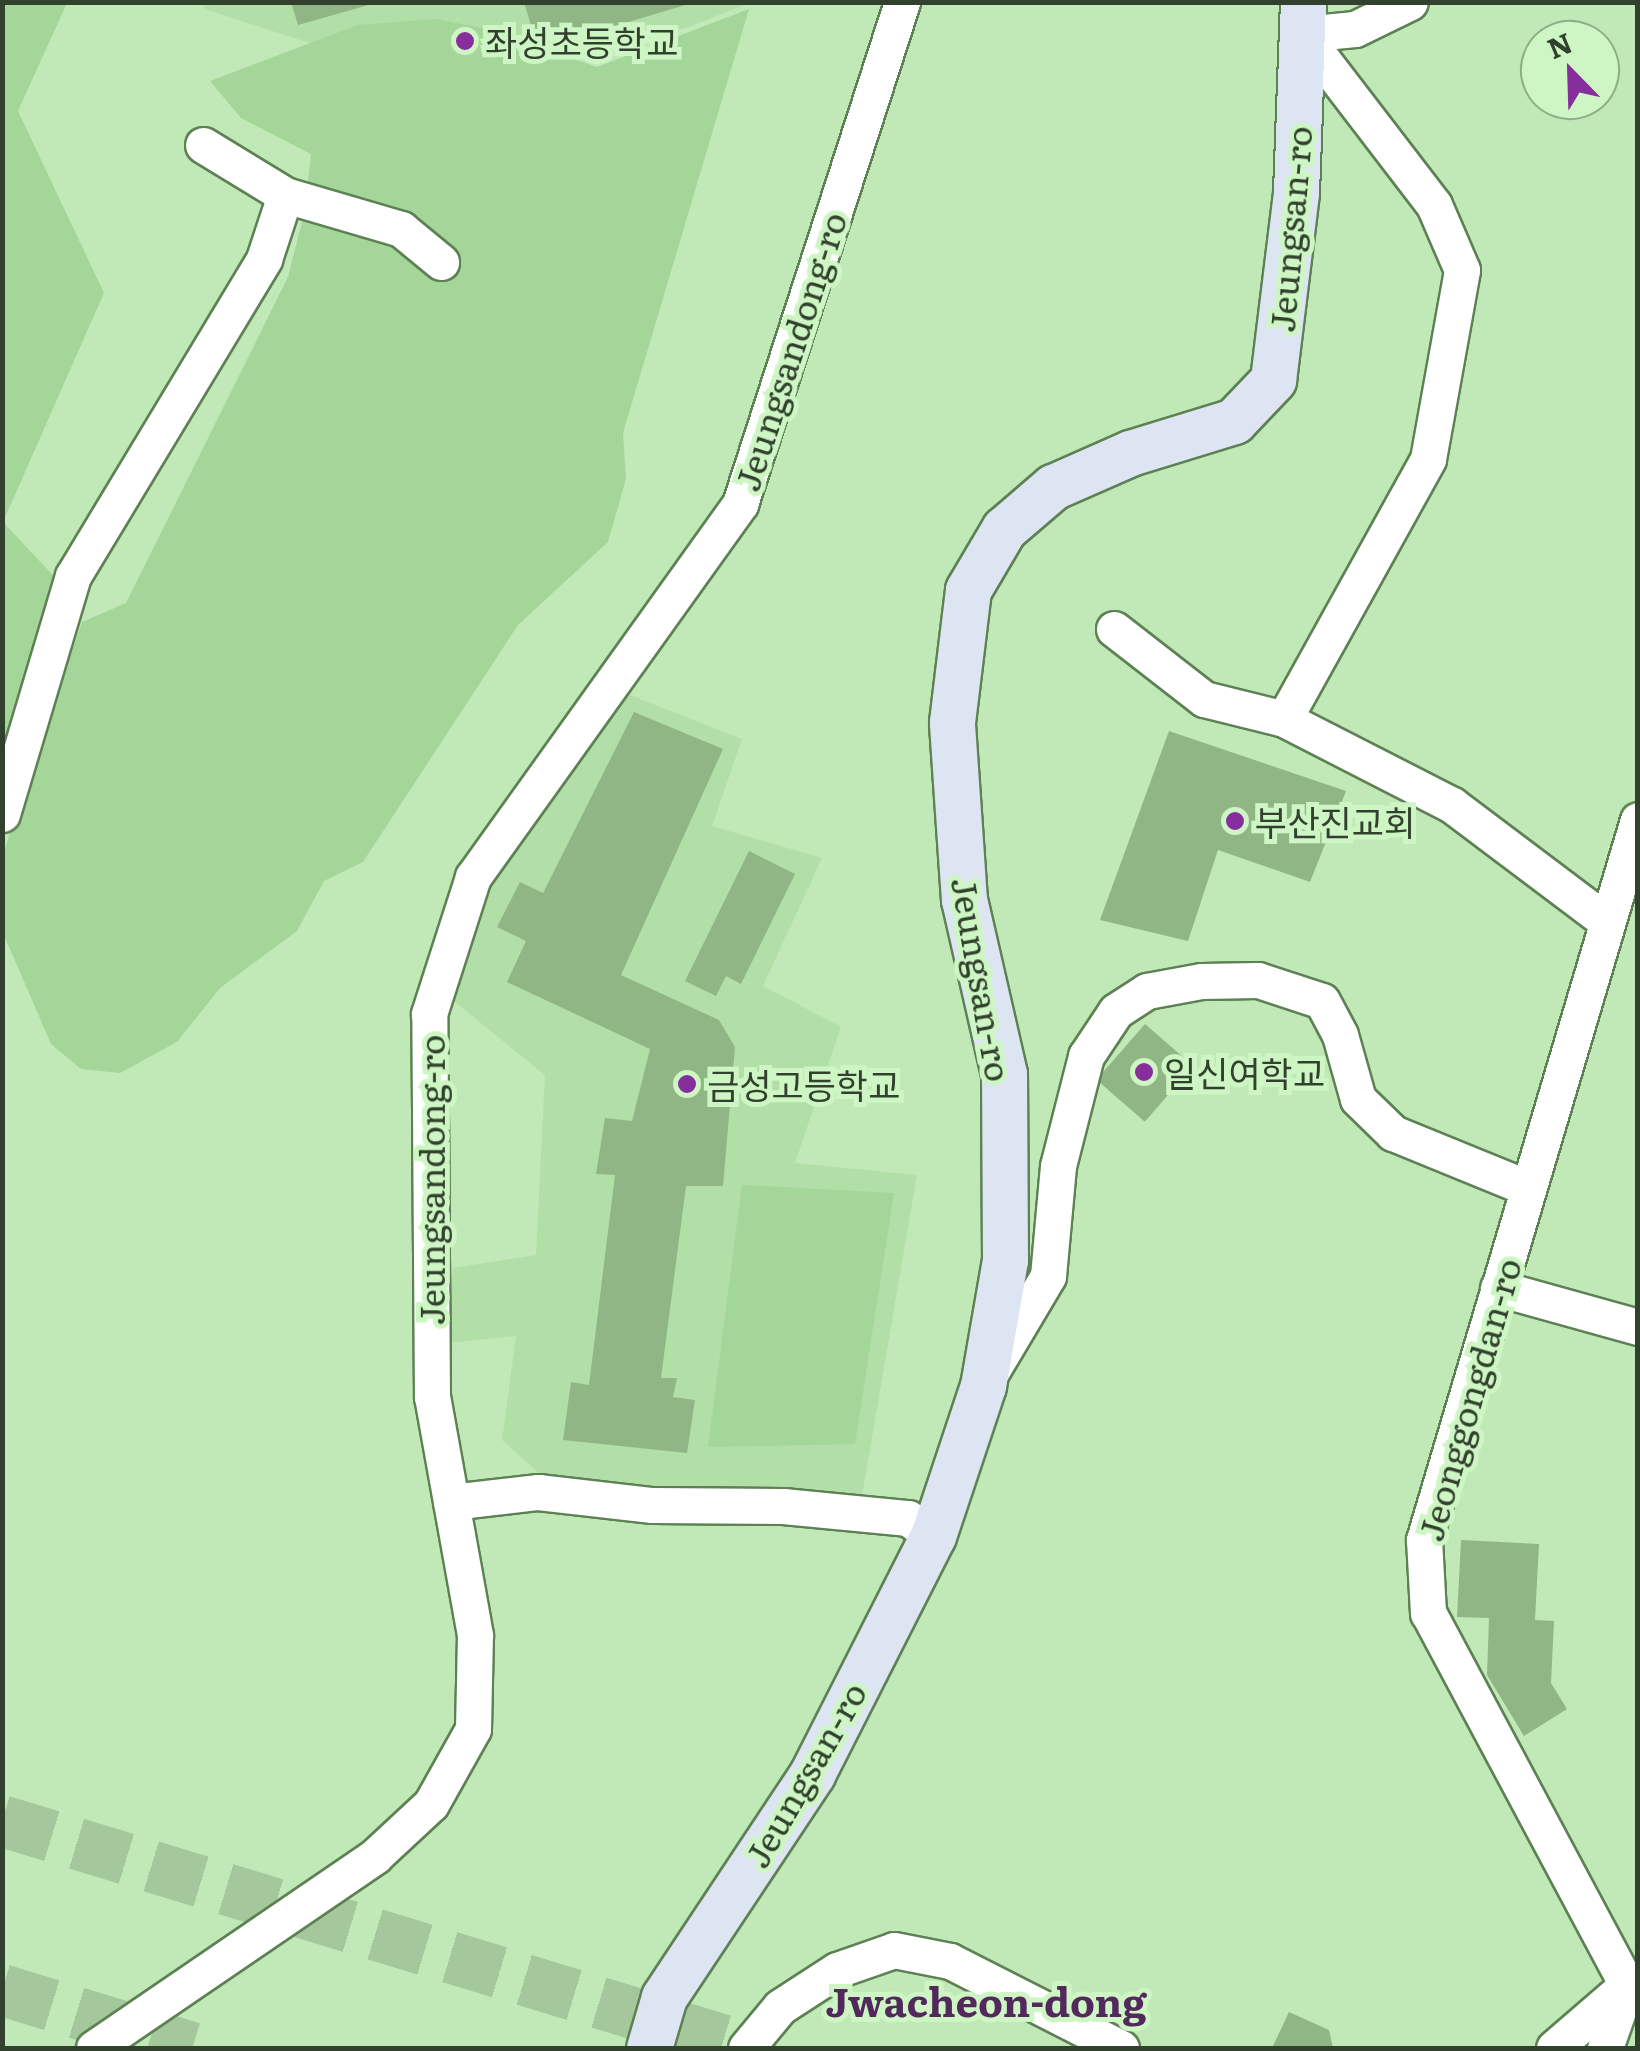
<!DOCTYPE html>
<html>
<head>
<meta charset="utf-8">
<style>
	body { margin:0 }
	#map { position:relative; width:1640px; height:2051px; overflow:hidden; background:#c1e9b7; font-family:Literata,"Noto Sans KR",serif }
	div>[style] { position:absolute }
	.built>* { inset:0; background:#b2dea8 }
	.green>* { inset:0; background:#a5d699 }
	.building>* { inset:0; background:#90b686; transform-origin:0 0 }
	.highway-tunnel>* { height:52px; margin-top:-26px; transform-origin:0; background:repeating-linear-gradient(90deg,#a4c79b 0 52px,transparent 0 78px) }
	.roads { filter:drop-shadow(2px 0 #5d8154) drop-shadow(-2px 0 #5d8154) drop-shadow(0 2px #5d8154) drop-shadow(0 -2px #5d8154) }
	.minor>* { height:35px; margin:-17.5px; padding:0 17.5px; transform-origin:17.5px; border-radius:17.5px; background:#fff }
	.major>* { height:45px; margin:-22.5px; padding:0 22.5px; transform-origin:22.5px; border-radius:22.5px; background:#dde5f2 }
	.dots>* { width:28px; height:28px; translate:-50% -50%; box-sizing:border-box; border:5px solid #cef6c4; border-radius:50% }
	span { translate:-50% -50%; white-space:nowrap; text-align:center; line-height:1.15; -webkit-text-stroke:10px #cef6c4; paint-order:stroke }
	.poi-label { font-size:35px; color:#31412d }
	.left { translate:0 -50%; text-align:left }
	.street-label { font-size:35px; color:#31412d }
	.quarter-label { font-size:40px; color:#53295d; font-weight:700 }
	.frame { position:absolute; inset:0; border:5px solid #31412d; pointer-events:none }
	.north { position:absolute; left:1520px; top:20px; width:100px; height:100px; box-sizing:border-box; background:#cef6c4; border:2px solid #8fae88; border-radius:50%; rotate:337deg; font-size:28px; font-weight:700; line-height:40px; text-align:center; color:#31412d }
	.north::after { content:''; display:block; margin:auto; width:35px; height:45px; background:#862e9b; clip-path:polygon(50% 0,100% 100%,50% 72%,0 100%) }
</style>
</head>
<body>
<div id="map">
	<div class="built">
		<i style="clip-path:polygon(204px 3px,749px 3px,686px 28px,519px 66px,343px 54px,205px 9px)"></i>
		<i style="clip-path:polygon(612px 688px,742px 739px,712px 826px,822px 858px,763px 986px,841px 1027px,795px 1163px,917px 1175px,861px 1502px,568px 1499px,502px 1440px,516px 1336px,448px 1343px,453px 1268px,536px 1255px,545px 1075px,450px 998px,487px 875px)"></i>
	</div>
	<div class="green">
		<i style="clip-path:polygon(3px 3px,67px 3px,18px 111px,104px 293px,3px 522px,63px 586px,3px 768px)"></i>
		<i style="clip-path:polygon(749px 9px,623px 433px,626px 479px,608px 542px,518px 625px,363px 862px,324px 881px,297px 931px,220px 988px,177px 1042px,120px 1073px,81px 1069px,51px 1044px,3px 933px,3px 854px,82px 622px,126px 603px,288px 277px,305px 210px,311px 154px,241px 118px,210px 81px,358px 25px,435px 19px,483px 28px,597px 67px)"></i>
		<i style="clip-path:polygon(742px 1185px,894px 1193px,855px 1444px,708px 1447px)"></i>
	</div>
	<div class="building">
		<i style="clip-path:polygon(291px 2px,372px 2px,372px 4px,298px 25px)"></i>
		<i style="clip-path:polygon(524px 2px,691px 2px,692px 3px,538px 49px)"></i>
		<i style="clip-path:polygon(634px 712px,723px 749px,621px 975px,719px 1020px,735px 1047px,723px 1186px,686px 1186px,661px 1378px,677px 1378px,673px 1397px,695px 1400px,687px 1453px,563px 1440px,571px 1382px,589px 1385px,615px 1175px,596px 1174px,605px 1118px,632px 1121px,650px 1049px,507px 982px,526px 941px,497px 927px,520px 882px,543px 893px)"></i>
		<i style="clip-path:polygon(1169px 731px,1346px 791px,1310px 882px,1218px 850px,1188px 941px,1100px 920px)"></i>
		<i style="clip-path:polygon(749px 851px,795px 874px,741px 984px,726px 976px,716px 996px,685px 981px)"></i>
		<i style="left:1145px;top:1024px;width:64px;height:74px;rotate:41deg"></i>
		<i style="clip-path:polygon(1461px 1540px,1539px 1544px,1535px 1620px,1554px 1621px,1551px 1683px,1567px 1709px,1524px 1736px,1487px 1675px,1489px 1618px,1457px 1617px)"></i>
		<i style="clip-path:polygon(1289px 2012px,1329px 2030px,1333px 2048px,1272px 2048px)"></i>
	</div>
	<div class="highway-tunnel">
		<i style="left:2px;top:1821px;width:780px;rotate:16.92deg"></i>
		<i style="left:2px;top:1990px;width:199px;rotate:17deg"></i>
	</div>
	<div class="roads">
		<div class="minor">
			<i style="left:285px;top:195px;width:121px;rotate:16.3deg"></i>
			<i style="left:401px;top:229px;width:52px;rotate:39.5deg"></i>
			<i style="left:1114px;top:629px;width:114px;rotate:37.9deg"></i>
			<i style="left:1204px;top:699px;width:82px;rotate:14deg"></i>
			<i style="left:1284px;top:719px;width:189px;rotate:27.1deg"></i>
			<i style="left:1452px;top:805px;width:194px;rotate:37deg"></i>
			<i style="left:1284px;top:719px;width:297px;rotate:-61deg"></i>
			<i style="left:1428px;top:459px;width:192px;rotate:-79.8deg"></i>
			<i style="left:1462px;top:270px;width:71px;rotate:-113.3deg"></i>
			<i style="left:1434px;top:205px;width:215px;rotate:-127.5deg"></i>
			<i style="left:1303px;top:34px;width:52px;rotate:-5.5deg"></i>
			<i style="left:1355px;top:29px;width:61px;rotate:-26.1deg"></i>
			<i style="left:2px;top:814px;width:248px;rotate:-73.4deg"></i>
			<i style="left:73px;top:576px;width:370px;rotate:-58.9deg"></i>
			<i style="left:264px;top:259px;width:67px;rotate:-71.8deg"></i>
			<i style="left:285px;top:195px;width:96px;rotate:-148.6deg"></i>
			<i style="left:1498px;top:1288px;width:145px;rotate:15.6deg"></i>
			<i style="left:991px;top:1372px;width:112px;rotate:-59.3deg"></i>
			<i style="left:1048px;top:1276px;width:110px;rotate:-84.8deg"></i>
			<i style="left:1058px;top:1166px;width:114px;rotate:-75.7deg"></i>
			<i style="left:1086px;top:1056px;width:54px;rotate:-56.3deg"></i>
			<i style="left:1116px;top:1011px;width:37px;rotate:-33deg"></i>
			<i style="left:1147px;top:991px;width:55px;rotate:-10.5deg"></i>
			<i style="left:1201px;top:981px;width:57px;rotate:-1deg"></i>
			<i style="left:1258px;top:980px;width:67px;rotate:18.2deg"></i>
			<i style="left:1322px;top:1001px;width:38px;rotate:62deg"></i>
			<i style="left:1340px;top:1035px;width:66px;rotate:74.3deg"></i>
			<i style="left:1358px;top:1099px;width:49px;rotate:44.2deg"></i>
			<i style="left:1393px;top:1133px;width:146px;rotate:22.2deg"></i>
			<i style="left:451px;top:1502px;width:88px;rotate:-6.6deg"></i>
			<i style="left:538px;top:1492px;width:115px;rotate:6.5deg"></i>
			<i style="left:652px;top:1505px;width:131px;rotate:0.4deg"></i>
			<i style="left:783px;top:1506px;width:126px;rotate:5.5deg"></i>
			<i style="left:908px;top:1518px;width:31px;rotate:36deg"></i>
			<i style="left:1627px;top:1985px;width:422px;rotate:-118.1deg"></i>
			<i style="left:1428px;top:1613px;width:73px;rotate:-93.1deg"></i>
			<i style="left:1424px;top:1540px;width:751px;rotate:-73.45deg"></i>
			<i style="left:94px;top:2048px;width:340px;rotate:-34.3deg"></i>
			<i style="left:375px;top:1856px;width:76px;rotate:-42.9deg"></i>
			<i style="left:431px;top:1804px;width:86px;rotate:-60.8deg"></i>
			<i style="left:473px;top:1729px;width:94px;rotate:-88.8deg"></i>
			<i style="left:475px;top:1635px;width:242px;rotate:-100.2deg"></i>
			<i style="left:432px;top:1397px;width:383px;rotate:-90.4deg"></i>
			<i style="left:429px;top:1014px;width:144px;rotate:-72.2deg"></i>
			<i style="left:473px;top:877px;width:459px;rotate:-54.4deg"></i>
			<i style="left:740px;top:504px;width:527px;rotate:-72.11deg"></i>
			<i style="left:746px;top:2048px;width:53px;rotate:-50.3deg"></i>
			<i style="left:780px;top:2007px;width:68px;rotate:-33deg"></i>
			<i style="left:837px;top:1970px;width:60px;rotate:-19.3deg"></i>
			<i style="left:894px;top:1950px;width:57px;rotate:11.1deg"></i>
			<i style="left:950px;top:1961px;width:192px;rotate:27deg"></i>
			<i style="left:1554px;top:2048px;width:96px;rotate:-40.8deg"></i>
			<i style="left:1605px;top:2048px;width:64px;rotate:-70.7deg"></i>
		</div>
		<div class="major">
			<i style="left:649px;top:2048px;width:53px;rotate:-73.6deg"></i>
			<i style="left:664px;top:1997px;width:268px;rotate:-56.4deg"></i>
			<i style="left:812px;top:1774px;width:267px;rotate:-63.1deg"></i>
			<i style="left:933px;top:1536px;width:158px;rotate:-71.6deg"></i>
			<i style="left:983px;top:1386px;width:128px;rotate:-80.1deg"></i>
			<i style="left:1005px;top:1260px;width:186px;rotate:-90.3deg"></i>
			<i style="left:1004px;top:1074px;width:179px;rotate:-102.9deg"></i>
			<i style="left:964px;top:900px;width:178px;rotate:-93.9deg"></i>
			<i style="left:952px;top:722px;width:133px;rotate:-83.1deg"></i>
			<i style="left:968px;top:590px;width:71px;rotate:-59.5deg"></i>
			<i style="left:1004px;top:529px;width:65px;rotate:-40.6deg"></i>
			<i style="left:1053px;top:487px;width:84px;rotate:-23.8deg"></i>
			<i style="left:1130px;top:453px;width:109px;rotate:-17.1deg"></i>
			<i style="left:1234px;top:421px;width:57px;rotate:-46.4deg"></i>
			<i style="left:1273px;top:380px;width:189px;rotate:-83deg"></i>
			<i style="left:1296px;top:192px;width:190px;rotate:-87.9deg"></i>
		</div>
	</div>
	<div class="dots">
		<i style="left:465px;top:41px;background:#862e9b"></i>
		<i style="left:1235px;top:821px;background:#862e9b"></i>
		<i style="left:1144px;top:1072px;background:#862e9b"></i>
		<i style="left:687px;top:1084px;background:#862e9b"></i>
	</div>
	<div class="poi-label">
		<span class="left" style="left:485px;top:41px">좌성초등학교</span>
		<span class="left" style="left:1255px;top:821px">부산진교회</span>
		<span class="left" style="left:1164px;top:1072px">일신여학교</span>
		<span class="left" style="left:707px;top:1084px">금성고등학교</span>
	</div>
	<div class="street-label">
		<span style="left:1289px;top:229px;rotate:-85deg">Jeungsan-ro</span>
		<span style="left:789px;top:351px;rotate:-72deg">Jeungsandong-ro</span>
		<span style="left:983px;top:979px;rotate:80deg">Jeungsan-ro</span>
		<span style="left:430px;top:1180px;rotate:-90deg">Jeungsandong-ro</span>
		<span style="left:1468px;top:1399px;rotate:-74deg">Jeonggongdan-ro</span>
		<span style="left:804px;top:1774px;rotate:-60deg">Jeungsan-ro</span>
	</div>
	<div class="quarter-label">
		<span style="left:986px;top:2000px">Jwacheon-dong</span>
	</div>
	<div class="frame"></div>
	<div class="north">N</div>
</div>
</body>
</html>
